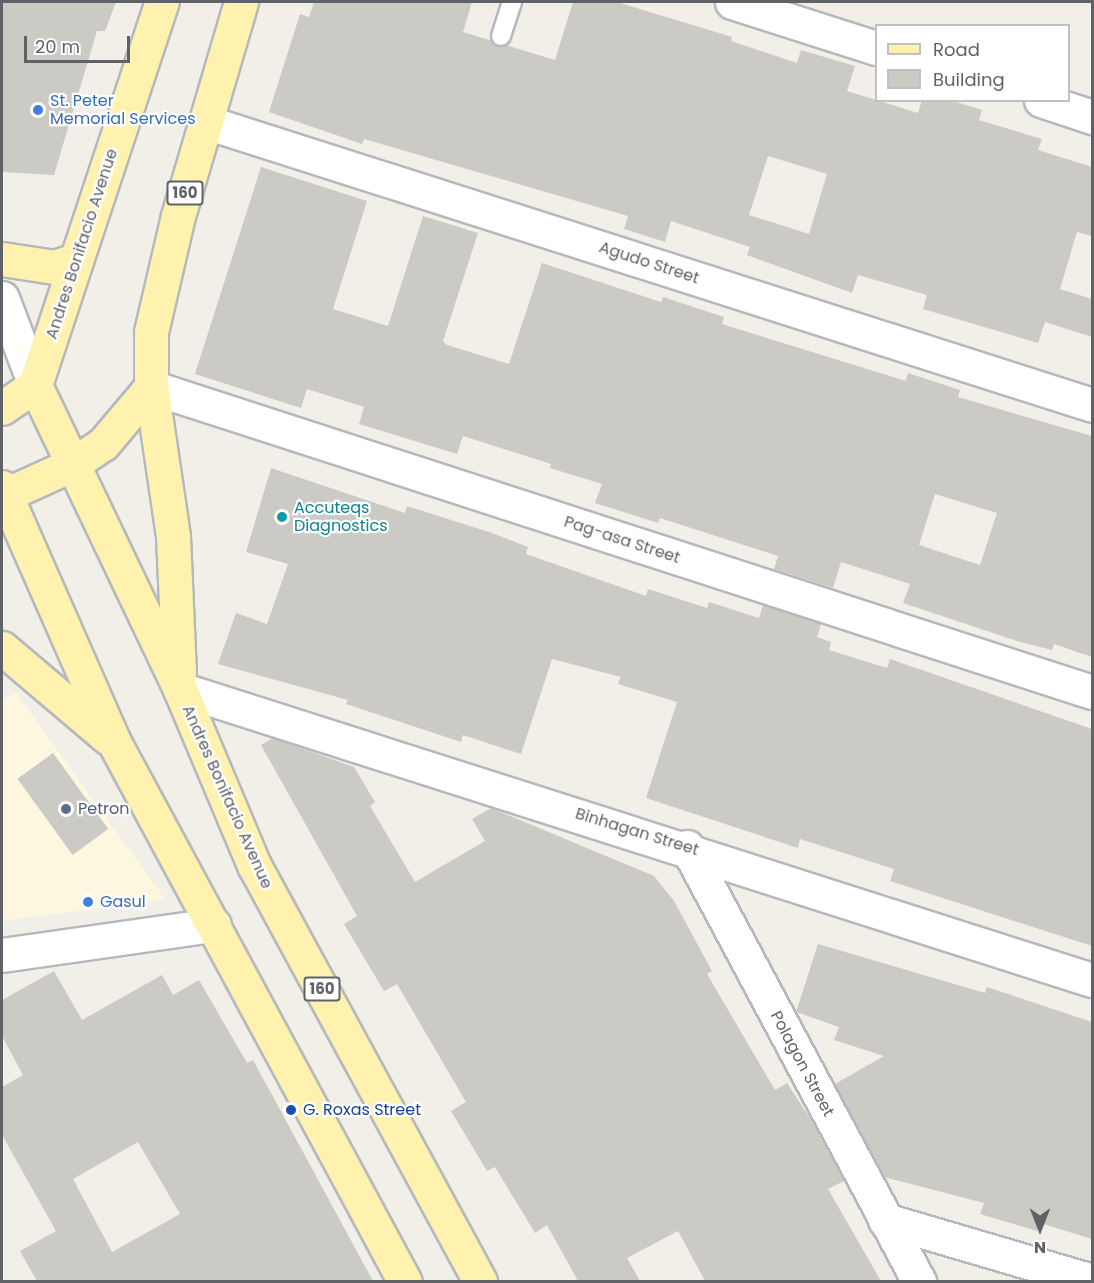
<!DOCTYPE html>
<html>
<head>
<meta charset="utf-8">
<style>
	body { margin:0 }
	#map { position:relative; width:1094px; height:1283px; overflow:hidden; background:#f1efe8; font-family:Poppins,sans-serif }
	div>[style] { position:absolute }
	.commercial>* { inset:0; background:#fef7e0 }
	.building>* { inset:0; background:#cccac5; transform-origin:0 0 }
	.roads { filter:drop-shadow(2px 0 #b5b8bc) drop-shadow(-2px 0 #b5b8bc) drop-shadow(0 2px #b5b8bc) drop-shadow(0 -2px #b5b8bc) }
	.lane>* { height:18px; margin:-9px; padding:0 9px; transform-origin:9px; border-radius:9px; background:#fff }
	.street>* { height:33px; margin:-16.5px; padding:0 16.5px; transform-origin:16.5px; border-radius:16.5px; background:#fff }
	.secondary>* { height:33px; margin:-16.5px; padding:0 16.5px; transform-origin:16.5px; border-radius:16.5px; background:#fff }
	.primary>* { height:33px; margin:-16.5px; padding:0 16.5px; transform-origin:16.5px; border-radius:16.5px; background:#fff2af }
	.dots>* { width:16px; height:16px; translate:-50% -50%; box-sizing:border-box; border:3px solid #fff; border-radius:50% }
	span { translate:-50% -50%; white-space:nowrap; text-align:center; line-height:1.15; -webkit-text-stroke:4.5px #fff; paint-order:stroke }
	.shield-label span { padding:2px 4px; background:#fff; border:2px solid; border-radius:4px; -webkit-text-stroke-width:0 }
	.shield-label { font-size:15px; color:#5f6368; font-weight:700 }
	.shop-label { font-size:16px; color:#366cbe }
	.left { translate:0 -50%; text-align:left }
	.street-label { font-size:16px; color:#5f6368 }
	.culture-label { font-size:16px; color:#0d838f }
	.service-label { font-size:16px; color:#4e5e75 }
	.transit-label { font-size:16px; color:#164399 }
	.frame { position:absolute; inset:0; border:3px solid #5f6368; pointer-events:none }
	.legend { position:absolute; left:875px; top:24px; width:195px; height:78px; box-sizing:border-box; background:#fff; border:2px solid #bfc1c3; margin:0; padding:8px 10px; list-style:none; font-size:18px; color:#5f6368 }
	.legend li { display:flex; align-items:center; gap:12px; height:30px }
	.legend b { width:30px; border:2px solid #bfc1c3 }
	.north { position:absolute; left:1010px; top:1199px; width:60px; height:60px; -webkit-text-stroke:4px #fff; paint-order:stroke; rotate:180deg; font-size:16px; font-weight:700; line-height:24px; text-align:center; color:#5f6368 }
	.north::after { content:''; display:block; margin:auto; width:21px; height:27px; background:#5f6368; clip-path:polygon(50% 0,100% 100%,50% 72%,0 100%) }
	.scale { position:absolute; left:24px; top:36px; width:106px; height:27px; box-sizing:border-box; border:3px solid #5f6368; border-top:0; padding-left:8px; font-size:18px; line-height:21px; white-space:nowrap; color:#5f6368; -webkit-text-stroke:4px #fff; paint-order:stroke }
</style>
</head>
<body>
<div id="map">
	<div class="commercial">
		<i style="clip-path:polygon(16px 693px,165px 899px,2px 921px,2px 700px)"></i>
	</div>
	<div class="building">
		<i style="clip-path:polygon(2px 2px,116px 2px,105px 31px,97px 31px,54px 175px,2px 172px)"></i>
		<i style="clip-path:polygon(evenodd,314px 2px,472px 2px,463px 32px,555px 60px,573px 2px,617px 2px,732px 37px,731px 41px,797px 63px,801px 50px,855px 66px,847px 91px,918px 113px,922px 100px,950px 100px,982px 110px,979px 120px,1042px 139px,1038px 150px,1092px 167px,1092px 236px,1077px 232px,1060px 289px,1092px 299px,1092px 337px,1045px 322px,1038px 343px,923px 309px,927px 295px,858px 275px,852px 293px,747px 255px,750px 247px,671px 221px,665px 242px,624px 229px,628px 216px,364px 139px,362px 144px,269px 112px,300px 14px,309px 17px,314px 2px,768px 156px,827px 174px,809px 234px,749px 215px,768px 156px)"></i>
		<i style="clip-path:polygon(evenodd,261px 167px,367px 201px,333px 309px,388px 326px,423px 216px,478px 233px,443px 341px,447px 345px,509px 364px,542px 263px,661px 302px,663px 297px,724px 317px,722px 324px,906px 381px,908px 373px,960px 390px,958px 397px,1092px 436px,1092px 657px,1054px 644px,1052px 650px,1017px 641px,903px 603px,910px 584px,841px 562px,833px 588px,774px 569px,778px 556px,660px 518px,658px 523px,595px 503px,602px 484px,550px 468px,551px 464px,463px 436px,457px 454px,359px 424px,364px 407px,307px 389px,301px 408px,195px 374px,261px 167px,935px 494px,997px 513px,980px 565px,919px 545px,935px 494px)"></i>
		<i style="clip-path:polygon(271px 468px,405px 513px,407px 506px,492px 533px,528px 547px,526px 554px,646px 596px,648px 589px,707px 608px,709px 602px,759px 618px,763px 605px,821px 624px,817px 637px,831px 642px,829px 650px,887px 668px,890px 659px,1092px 729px,1092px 946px,890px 881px,894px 869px,800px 839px,798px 848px,646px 798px,677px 702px,618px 684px,621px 677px,552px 659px,521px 754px,463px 735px,461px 742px,346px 704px,348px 700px,218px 664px,236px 613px,267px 624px,288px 564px,246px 552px)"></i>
		<i style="clip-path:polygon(273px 738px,354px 767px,375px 802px,370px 806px,415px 882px,485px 841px,472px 819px,491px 808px,654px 876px,674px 901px,712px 971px,707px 974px,775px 1090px,787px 1083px,810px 1118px,844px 1181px,828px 1189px,881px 1281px,705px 1281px,678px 1231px,627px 1258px,640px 1281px,578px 1281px,547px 1225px,535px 1233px,495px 1167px,487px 1171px,451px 1111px,466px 1102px,397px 984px,384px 991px,344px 924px,357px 916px,261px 745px)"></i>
		<i style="left:53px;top:753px;width:94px;height:44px;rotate:54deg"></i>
		<i style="clip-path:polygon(818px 944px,985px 993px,987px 987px,1092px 1022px,1092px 1239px,1040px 1223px,1037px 1231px,980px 1214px,984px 1203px,884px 1177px,835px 1084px,884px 1056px,834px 1040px,839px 1027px,796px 1012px)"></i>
		<i style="clip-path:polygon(evenodd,54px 971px,82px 1020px,162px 975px,173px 995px,199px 980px,247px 1063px,253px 1060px,373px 1281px,37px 1281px,20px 1251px,56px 1231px,2px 1135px,2px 1087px,23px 1075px,2px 1036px,2px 1000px,54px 971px,138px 1142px,180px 1214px,112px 1252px,73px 1179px,138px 1142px)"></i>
	</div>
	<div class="roads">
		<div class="lane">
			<i style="left:501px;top:36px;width:36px;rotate:-72deg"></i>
		</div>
		<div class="street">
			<i style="left:732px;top:2px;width:151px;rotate:17.7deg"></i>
			<i style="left:1041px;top:100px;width:54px;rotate:18.4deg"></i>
			<i style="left:206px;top:122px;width:930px;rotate:17.71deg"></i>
			<i style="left:151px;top:387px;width:989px;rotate:17.96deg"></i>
			<i style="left:180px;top:689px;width:957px;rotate:17.7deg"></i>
			<i style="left:687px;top:847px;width:493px;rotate:61.9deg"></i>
			<i style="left:2px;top:955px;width:214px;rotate:-8.1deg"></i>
			<i style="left:885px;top:1220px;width:216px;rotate:16.4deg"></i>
		</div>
		<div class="secondary">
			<i style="left:2px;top:298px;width:93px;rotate:69.2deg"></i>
		</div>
		<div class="primary">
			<i style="left:2px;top:259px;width:54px;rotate:8.6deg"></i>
			<i style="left:55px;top:267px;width:23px;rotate:-20deg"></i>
			<i style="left:35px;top:385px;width:337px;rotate:64.5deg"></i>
			<i style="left:180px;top:689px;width:191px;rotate:67.2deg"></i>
			<i style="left:254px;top:865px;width:474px;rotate:61.5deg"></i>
			<i style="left:2px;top:408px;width:40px;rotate:-34.9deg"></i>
			<i style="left:35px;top:385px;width:404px;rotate:-71.7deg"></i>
			<i style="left:2px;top:487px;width:279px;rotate:66.3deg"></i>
			<i style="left:114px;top:742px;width:613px;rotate:61.68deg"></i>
			<i style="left:5px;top:495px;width:75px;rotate:-24.5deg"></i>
			<i style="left:73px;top:464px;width:36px;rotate:-34deg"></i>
			<i style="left:103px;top:444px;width:75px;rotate:-49.9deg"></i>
			<i style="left:2px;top:648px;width:138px;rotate:40.3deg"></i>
			<i style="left:179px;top:673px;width:137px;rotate:-92.5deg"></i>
			<i style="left:173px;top:536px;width:151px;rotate:-98.4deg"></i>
			<i style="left:151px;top:387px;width:55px;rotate:-90deg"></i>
			<i style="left:151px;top:332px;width:119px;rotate:-76.9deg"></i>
			<i style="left:178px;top:216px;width:223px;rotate:-73.6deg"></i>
		</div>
	</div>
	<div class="dots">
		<i style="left:38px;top:110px;background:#3f7fe0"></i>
		<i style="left:282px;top:517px;background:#0f9aa8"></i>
		<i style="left:66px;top:809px;background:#5c6f8a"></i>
		<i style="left:88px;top:902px;background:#3f7fe0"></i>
		<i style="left:291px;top:1110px;background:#1a4fb4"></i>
	</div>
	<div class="shield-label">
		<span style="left:185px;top:193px">160</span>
		<span style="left:322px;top:989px">160</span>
	</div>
	<div class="shop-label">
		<span class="left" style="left:50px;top:110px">St. Peter<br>Memorial Services</span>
		<span class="left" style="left:100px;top:902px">Gasul</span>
	</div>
	<div class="street-label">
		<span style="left:82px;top:244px;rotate:-72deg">Andres Bonifacio Avenue</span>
		<span style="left:649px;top:263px;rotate:18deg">Agudo Street</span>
		<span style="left:622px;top:540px;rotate:18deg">Pag-asa Street</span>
		<span style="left:227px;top:797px;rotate:66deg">Andres Bonifacio Avenue</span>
		<span style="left:637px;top:832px;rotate:17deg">Binhagan Street</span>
		<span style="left:802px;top:1064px;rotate:62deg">Polagon Street</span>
	</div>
	<div class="culture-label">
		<span class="left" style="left:294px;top:517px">Accuteqs<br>Diagnostics</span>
	</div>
	<div class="service-label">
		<span class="left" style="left:78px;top:809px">Petron</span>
	</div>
	<div class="transit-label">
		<span class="left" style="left:303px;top:1110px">G. Roxas Street</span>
	</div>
	<div class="frame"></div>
	<ul class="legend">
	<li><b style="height:8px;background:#fff2af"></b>Road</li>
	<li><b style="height:16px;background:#cccac5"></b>Building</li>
	</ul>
	<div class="north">N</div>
	<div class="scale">20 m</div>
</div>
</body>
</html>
